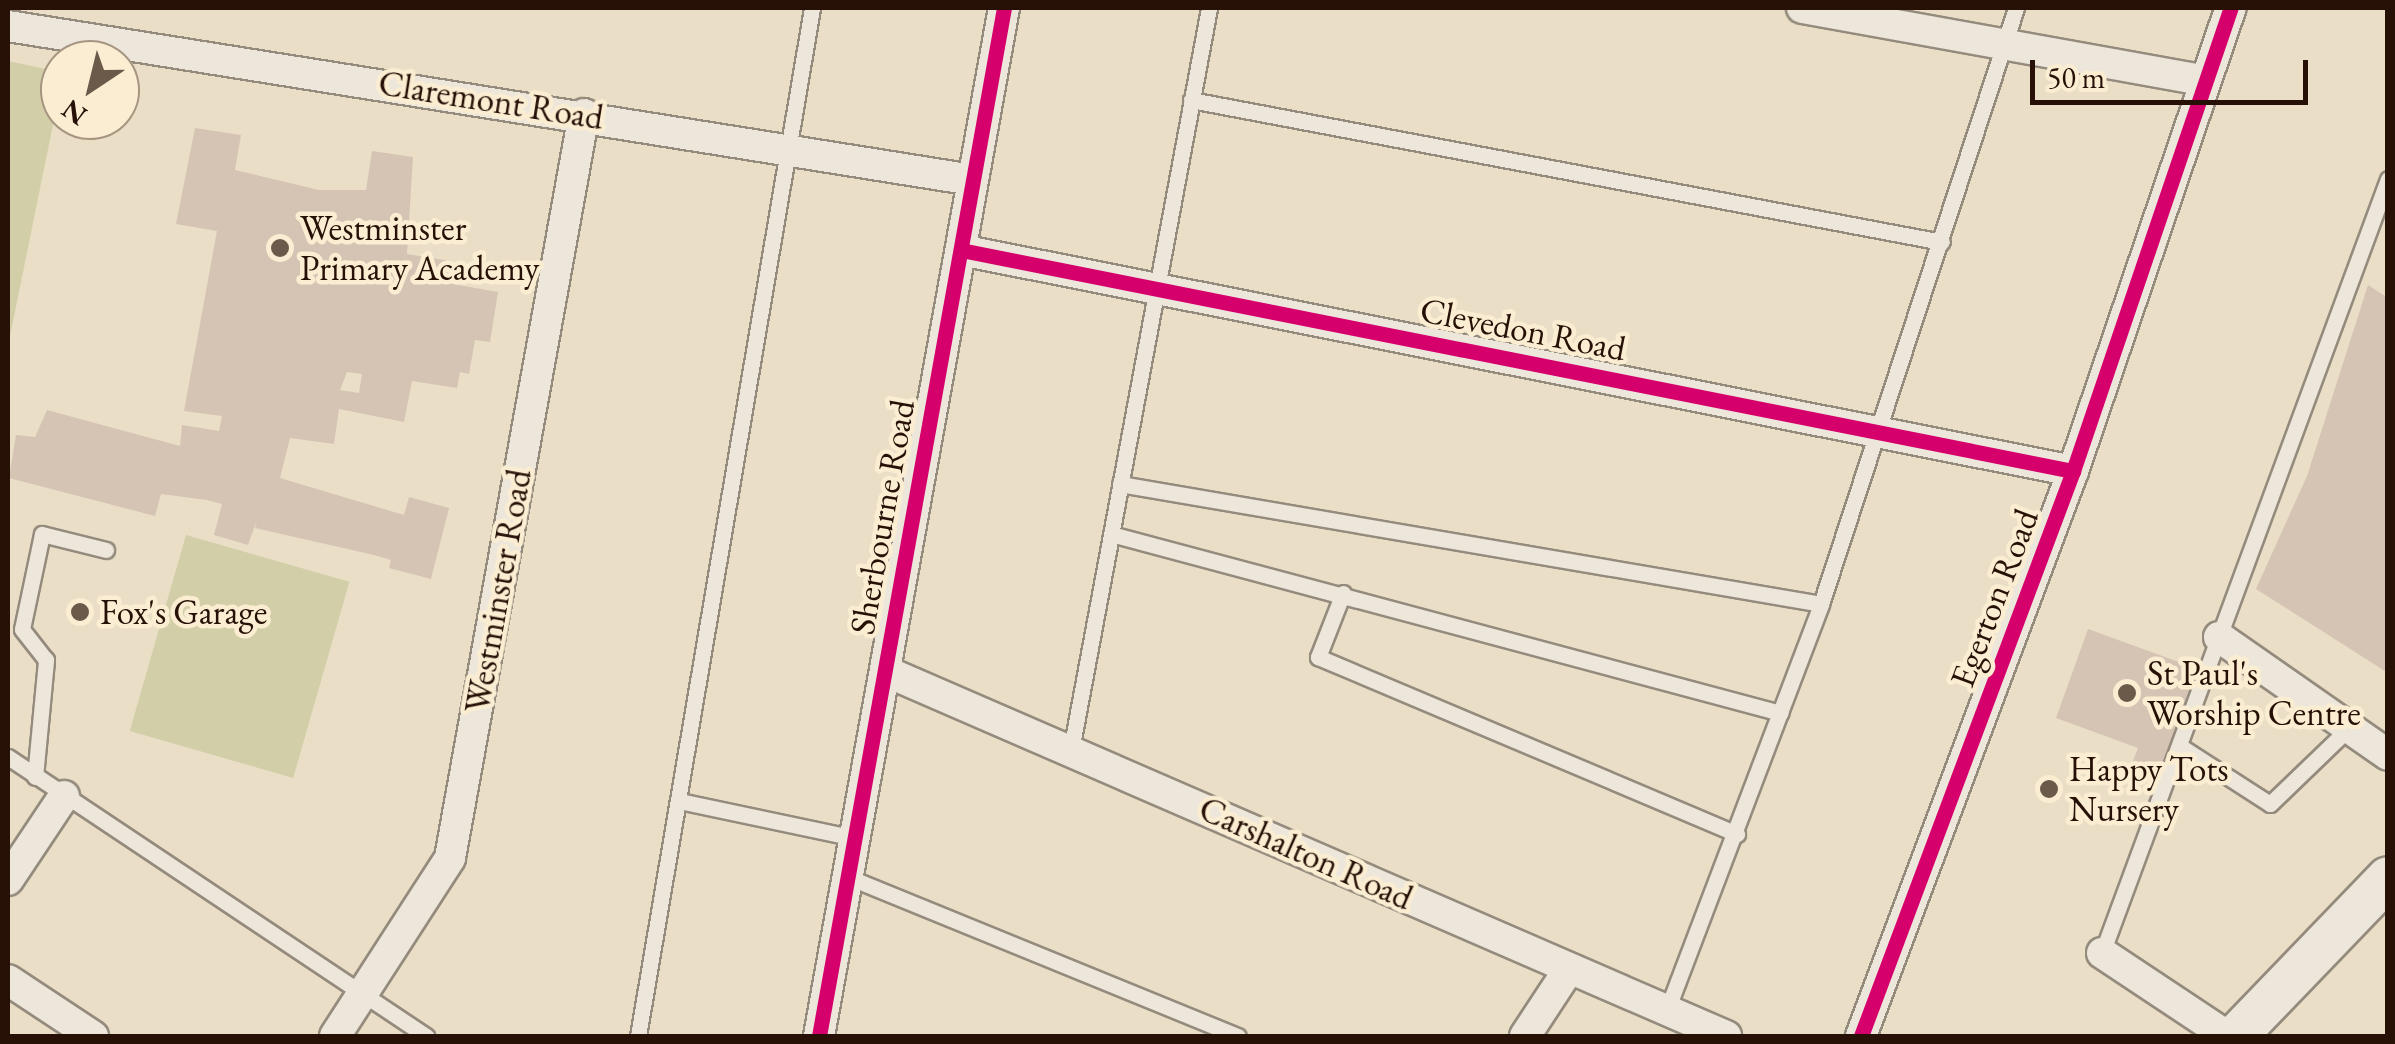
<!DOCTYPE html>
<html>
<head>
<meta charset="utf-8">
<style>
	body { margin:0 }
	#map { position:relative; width:2395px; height:1044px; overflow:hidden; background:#eadec7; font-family:"EB Garamond",serif }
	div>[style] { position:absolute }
	.green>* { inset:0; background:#d2cfa8; transform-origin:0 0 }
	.building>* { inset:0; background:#d5c4b4 }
	.roads { filter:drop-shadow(2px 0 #948b7d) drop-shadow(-2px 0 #948b7d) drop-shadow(0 2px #948b7d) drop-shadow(0 -2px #948b7d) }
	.lane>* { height:15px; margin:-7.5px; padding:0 7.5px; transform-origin:7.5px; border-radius:7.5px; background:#ede6db }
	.street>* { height:30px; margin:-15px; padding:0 15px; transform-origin:15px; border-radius:15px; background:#ede6db }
	.secondary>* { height:42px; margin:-21px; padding:0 21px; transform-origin:21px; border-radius:21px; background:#ede6db }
	.cycleway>* { height:15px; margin:-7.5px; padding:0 7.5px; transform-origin:7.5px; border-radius:7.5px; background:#d6006c }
	.dots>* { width:28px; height:28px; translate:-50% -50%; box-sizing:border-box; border:5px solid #faedd2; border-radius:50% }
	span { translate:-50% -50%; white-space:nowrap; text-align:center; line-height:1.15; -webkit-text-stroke:9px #faedd2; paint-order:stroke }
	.street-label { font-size:35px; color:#271107 }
	.poi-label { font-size:35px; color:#271107 }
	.left { translate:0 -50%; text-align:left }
	.frame { position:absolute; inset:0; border:10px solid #271107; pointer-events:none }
	.north { position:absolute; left:40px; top:40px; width:100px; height:100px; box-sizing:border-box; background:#faedd2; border:2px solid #a69581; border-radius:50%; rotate:215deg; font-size:28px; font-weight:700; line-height:40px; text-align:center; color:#271107 }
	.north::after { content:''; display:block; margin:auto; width:35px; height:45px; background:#6b594a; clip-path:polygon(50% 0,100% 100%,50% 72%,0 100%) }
	.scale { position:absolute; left:2030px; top:60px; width:278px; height:45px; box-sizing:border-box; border:5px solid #271107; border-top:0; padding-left:12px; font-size:30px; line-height:35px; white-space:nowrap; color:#271107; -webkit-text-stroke:8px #faedd2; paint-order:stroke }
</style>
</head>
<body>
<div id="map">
	<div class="green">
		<i style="clip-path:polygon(8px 61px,60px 72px,60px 90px,8px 346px)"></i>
		<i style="left:186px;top:535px;width:170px;height:204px;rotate:16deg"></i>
	</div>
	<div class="building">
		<i style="clip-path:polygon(evenodd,195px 128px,241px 135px,235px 170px,319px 190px,366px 190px,372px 151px,413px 157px,407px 254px,450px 261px,447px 283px,498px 292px,490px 342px,475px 340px,469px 374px,460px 372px,457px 388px,412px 381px,404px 422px,339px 409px,334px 444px,290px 438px,280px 478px,404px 515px,409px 497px,449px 508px,431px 579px,389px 568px,391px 560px,374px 555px,255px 528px,257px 520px,248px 545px,214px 535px,222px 504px,207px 500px,161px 494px,155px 516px,9px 478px,16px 435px,35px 437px,47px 410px,180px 446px,182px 425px,219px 431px,222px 416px,184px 411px,217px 231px,176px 224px,195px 128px,347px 372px,362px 374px,359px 393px,340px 390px,347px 372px)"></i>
		<i style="clip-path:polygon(2368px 285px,2388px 298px,2388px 673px,2256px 589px,2307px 476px)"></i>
		<i style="clip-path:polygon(2088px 629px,2198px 669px,2159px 776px,2131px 766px,2138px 748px,2056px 718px)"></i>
	</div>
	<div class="roads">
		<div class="lane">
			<i style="left:1191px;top:100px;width:764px;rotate:10.71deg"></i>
			<i style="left:1120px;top:484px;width:711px;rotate:9.71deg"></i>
			<i style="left:1111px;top:534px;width:693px;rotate:14.96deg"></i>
			<i style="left:1343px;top:593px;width:69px;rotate:111.3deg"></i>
			<i style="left:1318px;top:657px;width:455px;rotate:22.9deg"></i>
			<i style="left:2180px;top:746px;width:107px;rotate:32.8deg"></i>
			<i style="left:2270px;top:804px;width:110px;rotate:-43.9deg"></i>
			<i style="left:1071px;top:750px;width:755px;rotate:-79.46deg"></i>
			<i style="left:8px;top:757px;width:503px;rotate:33.72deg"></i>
			<i style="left:35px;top:777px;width:118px;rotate:-84.6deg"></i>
			<i style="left:46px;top:660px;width:39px;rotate:-128deg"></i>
			<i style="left:22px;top:629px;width:97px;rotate:-78.1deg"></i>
			<i style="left:42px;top:534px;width:66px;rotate:14deg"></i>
			<i style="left:679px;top:801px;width:180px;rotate:11.9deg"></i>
			<i style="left:848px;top:877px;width:421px;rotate:22.2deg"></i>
			<i style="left:2102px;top:953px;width:825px;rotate:-69.72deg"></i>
			<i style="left:1667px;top:1010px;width:434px;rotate:-69.2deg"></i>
			<i style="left:1821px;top:604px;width:627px;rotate:-71.88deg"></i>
			<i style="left:638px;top:1036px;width:1043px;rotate:-80.39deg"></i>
		</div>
		<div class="street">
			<i style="left:1802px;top:8px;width:408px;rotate:10.2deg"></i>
			<i style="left:8px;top:26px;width:977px;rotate:9.07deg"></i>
			<i style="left:961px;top:250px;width:1134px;rotate:11.24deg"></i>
			<i style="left:2219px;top:637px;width:206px;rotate:34.9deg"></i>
			<i style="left:885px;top:671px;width:917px;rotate:23.46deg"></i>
			<i style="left:8px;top:880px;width:101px;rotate:-56.3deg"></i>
			<i style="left:2102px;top:953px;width:150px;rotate:33.6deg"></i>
			<i style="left:8px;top:980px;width:102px;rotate:33.4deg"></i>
			<i style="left:335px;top:1036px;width:212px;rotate:-57.1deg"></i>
			<i style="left:450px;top:858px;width:756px;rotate:-79.79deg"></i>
			<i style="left:819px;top:1036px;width:1045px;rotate:-79.8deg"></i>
			<i style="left:1525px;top:1036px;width:80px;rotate:-56.7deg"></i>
			<i style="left:1861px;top:1036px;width:603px;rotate:-69.43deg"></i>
			<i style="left:2073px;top:471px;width:489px;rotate:-71.2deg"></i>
		</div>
		<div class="secondary">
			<i style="left:2236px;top:1036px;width:219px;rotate:-46.1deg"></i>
		</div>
	</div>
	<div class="cycleway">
		<i style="left:961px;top:250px;width:1134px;rotate:11.24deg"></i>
		<i style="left:819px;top:1036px;width:1045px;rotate:-79.8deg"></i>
		<i style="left:1861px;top:1036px;width:603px;rotate:-69.43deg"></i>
		<i style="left:2073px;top:471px;width:489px;rotate:-71.2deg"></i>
	</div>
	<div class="dots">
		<i style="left:280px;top:248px;background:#6b594a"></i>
		<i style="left:80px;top:612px;background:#6b594a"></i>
		<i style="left:2127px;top:693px;background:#6b594a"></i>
		<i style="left:2049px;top:789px;background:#6b594a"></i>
	</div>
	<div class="street-label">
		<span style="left:491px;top:100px;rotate:9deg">Claremont Road</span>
		<span style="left:1523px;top:329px;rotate:11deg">Clevedon Road</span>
		<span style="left:882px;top:517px;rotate:-80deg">Sherbourne Road</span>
		<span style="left:498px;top:591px;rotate:-80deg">Westminster Road</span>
		<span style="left:1994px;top:598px;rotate:-69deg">Egerton Road</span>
		<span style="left:1306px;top:853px;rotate:24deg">Carshalton Road</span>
	</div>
	<div class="poi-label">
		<span class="left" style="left:300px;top:248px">Westminster<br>Primary Academy</span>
		<span class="left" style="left:100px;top:612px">Fox's Garage</span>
		<span class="left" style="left:2147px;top:693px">St Paul's<br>Worship Centre</span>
		<span class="left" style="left:2069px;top:789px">Happy Tots<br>Nursery</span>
	</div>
	<div class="frame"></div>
	<div class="north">N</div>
	<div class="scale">50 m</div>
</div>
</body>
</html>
